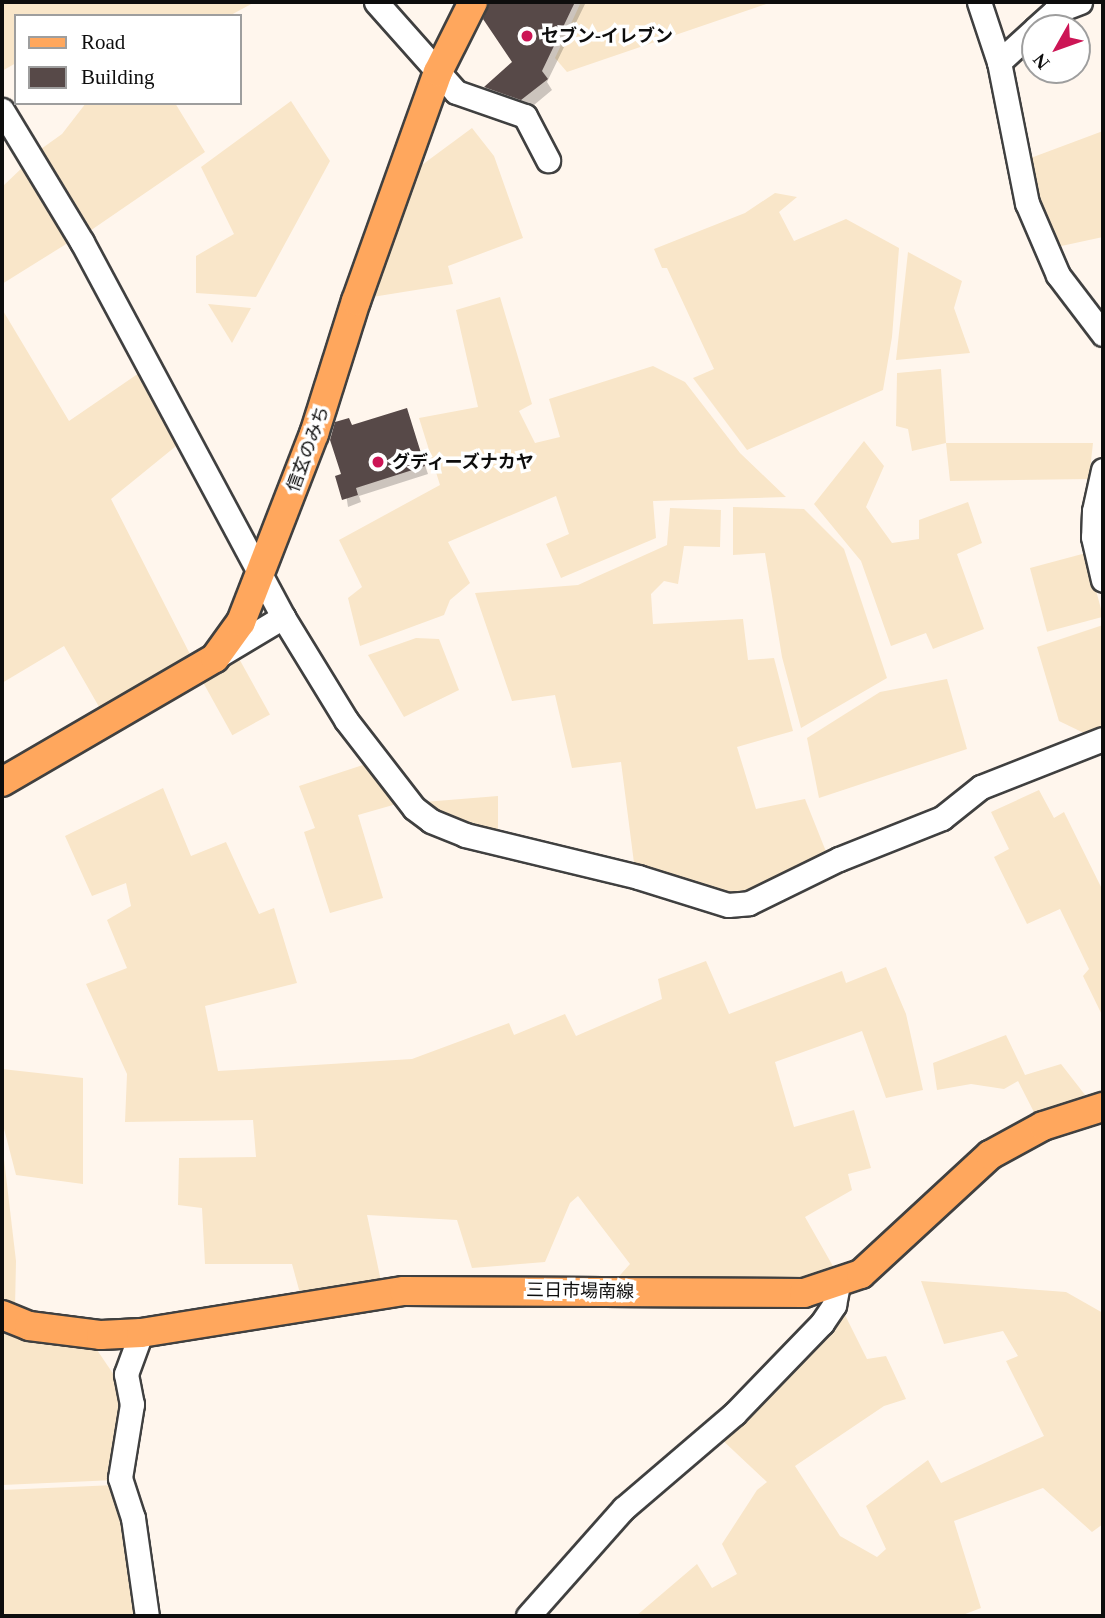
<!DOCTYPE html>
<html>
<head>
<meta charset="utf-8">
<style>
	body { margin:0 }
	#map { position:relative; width:1105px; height:1618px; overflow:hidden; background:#fff6ed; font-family:"Times New Roman","Noto Sans JP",serif }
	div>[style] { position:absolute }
	.farmland>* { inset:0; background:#f9e6c9; transform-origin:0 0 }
	.shadow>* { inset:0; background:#0003 }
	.building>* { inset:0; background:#574948 }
	.roads { filter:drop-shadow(2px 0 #404040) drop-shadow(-2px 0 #404040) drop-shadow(0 2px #404040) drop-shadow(0 -2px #404040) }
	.minor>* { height:23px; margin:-11.5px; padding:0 11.5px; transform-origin:11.5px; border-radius:11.5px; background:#fff }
	.major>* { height:28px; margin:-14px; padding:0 14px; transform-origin:14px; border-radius:14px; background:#ffa75d }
	.dots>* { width:19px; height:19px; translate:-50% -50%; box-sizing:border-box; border:4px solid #fff; border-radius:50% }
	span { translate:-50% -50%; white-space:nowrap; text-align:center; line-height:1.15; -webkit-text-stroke:7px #fff; paint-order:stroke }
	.poi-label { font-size:18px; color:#0d0d0d; font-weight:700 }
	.left { translate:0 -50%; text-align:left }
	.street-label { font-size:18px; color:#0d0d0d }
	.frame { position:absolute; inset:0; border:4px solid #0d0d0d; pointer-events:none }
	.legend { position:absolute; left:14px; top:14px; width:228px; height:91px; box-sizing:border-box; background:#fff; border:2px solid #9e9e9e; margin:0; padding:9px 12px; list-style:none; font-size:21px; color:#0d0d0d }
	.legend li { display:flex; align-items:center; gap:14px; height:35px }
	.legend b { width:35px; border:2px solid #9e9e9e }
	.north { position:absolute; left:1021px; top:14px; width:70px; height:70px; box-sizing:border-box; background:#fff; border:2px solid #9e9e9e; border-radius:50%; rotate:230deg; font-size:19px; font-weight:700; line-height:28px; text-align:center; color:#0d0d0d }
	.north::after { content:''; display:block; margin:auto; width:24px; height:32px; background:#cc1555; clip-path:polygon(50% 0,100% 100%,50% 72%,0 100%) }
</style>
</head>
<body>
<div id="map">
	<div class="farmland">
		<i style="clip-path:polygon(2px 2px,255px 2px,229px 16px,16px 16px,16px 63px,2px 71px)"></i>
		<i style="clip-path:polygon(581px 2px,772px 2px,567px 72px,555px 58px)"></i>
		<i style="clip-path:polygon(291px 101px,330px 161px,256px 297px,196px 293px,196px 256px,234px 234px,201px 167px)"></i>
		<i style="clip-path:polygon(86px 103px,175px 103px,205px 152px,84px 235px,34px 154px,62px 134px)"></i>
		<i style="clip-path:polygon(472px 128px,494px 156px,523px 238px,448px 266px,453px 284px,366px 298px,411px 173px)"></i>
		<i style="clip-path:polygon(1103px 131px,1103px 237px,1052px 248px,1033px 203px,1028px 159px)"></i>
		<i style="clip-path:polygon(25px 165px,71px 241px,2px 284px,2px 187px)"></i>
		<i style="clip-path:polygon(775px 193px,797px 197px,779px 212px,794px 241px,846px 219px,899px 248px,892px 337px,883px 390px,747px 450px,693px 378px,714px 369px,667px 268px,662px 268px,654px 249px,745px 213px)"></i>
		<i style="clip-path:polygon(908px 252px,962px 281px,954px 308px,970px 353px,896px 360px)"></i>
		<i style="clip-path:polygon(500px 297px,532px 404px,519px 411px,535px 443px,560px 437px,549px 399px,653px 366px,685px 382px,740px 453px,786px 497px,653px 501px,656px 538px,561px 578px,546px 544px,569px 534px,556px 496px,448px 542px,470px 583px,450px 600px,444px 615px,360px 646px,348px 598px,362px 587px,339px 540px,440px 485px,419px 418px,478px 407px,456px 310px)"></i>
		<i style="clip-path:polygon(208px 304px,251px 308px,232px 343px)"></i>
		<i style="clip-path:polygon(2px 309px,69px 421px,142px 371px,181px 442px,111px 499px,193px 660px,102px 712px,64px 646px,2px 683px)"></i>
		<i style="clip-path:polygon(941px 369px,946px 443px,1093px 443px,1089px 479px,950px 481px,946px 443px,912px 451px,908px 429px,896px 426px,897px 373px)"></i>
		<i style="clip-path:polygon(864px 441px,884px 466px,866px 507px,892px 543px,919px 539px,919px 520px,968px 502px,982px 543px,957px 554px,984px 629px,933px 649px,926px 633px,891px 646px,861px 561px,814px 504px)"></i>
		<i style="clip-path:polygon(733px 507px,804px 509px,844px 549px,887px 678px,801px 728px,782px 657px,765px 553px,733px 555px)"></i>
		<i style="clip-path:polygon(670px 508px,721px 510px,720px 547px,684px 546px,678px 584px,664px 581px,651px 594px,653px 624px,743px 619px,748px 660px,774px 658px,793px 731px,737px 747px,756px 809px,805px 799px,827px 854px,733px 898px,634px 863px,621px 762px,572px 768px,555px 695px,512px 701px,475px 593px,578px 585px,667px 545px)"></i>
		<i style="left:1086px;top:553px;width:66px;height:58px;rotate:75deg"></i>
		<i style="clip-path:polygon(1103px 625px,1103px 729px,1086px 734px,1059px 721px,1037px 647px)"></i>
		<i style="clip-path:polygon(416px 638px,439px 639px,459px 690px,404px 717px,368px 655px)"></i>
		<i style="left:237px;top:655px;width:68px;height:43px;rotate:61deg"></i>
		<i style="clip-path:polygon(947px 679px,967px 749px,819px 798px,807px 738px,880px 692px)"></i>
		<i style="clip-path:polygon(369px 763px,400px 803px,358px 815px,383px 898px,330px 913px,304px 832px,315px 828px,299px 786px)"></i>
		<i style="clip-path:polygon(163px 788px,191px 856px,226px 842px,259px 914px,274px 908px,297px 983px,205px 1006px,218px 1071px,412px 1059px,509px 1023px,514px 1035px,565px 1014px,576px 1036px,662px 999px,658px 979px,706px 961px,729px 1014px,842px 971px,846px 983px,886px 967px,906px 1014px,923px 1090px,886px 1098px,862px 1031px,775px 1062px,794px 1127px,854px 1110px,871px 1168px,848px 1174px,852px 1190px,805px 1217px,838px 1275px,809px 1285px,614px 1282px,630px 1264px,578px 1196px,570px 1203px,545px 1262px,472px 1268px,457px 1220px,367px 1215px,382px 1286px,301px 1297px,292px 1264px,205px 1264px,202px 1208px,178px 1205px,179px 1158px,256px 1157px,253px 1120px,125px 1122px,127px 1074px,86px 984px,127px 968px,107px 920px,131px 906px,126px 883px,92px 896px,65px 836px)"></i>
		<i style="clip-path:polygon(1039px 790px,1054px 818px,1064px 812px,1103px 891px,1103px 1017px,1083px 976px,1089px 969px,1060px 909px,1027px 924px,994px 857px,1009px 849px,991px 812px)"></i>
		<i style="clip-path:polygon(498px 796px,498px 838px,436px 815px,424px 802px)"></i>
		<i style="clip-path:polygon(1006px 1035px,1025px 1075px,1061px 1064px,1089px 1100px,1037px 1118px,1018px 1081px,1004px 1089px,971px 1084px,937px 1090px,933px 1063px)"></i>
		<i style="clip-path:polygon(2px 1069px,83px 1078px,83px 1184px,16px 1175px,2px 1121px)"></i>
		<i style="clip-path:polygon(4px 1159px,16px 1261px,15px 1308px,2px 1304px)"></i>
		<i style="clip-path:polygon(921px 1281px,1066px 1292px,1103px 1313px,1103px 1524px,1092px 1532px,1043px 1488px,954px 1521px,981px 1608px,960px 1616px,636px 1616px,697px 1564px,712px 1588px,737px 1574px,722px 1544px,757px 1490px,767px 1482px,718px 1436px,843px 1311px,867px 1359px,886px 1356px,906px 1399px,884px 1406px,795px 1466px,840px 1536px,877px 1557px,886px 1549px,866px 1506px,928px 1460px,941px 1483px,1044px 1436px,1006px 1361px,1018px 1356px,1003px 1331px,944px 1344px)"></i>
		<i style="clip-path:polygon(2px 1326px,93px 1344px,116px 1378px,124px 1401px,115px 1480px,2px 1485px)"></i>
		<i style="clip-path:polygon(115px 1485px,130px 1531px,140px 1616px,2px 1616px,2px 1490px)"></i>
	</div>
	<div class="shadow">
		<i style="clip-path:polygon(491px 2px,586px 2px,547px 82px,552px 90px,528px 110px,492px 97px,486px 87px,514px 63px,485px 19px)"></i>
		<i style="clip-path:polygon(406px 410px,428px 474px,359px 496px,361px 502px,348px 507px,343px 475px,353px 427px)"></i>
	</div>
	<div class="building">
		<i style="clip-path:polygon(490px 2px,575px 2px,542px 71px,548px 79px,521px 100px,484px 87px,512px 62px,483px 19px)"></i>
		<i style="clip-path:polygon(407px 408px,425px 466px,356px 488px,358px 495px,342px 500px,335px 476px,341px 474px,330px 440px,335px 422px,349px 418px,352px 425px)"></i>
	</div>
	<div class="roads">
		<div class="minor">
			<i style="left:376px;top:2px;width:120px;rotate:48.4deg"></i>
			<i style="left:456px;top:92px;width:73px;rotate:19.2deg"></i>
			<i style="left:525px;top:116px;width:50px;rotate:62.4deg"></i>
			<i style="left:979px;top:2px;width:63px;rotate:71.6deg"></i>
			<i style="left:999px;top:62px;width:144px;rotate:78.8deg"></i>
			<i style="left:1027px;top:203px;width:78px;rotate:66.7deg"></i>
			<i style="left:1058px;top:275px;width:74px;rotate:52.7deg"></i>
			<i style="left:1036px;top:28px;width:24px;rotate:-42deg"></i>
			<i style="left:1054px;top:12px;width:28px;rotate:-21deg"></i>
			<i style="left:999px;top:62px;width:49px;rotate:-42.5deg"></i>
			<i style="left:2px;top:110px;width:154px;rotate:58.8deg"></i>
			<i style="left:82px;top:242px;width:425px;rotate:61.8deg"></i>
			<i style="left:283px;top:617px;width:121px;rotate:58.5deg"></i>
			<i style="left:346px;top:720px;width:111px;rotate:52.3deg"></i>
			<i style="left:414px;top:808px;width:21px;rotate:37deg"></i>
			<i style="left:431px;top:821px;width:37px;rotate:22deg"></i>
			<i style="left:465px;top:835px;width:178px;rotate:13.6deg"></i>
			<i style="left:638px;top:877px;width:94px;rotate:17.3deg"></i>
			<i style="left:728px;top:905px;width:21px;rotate:-5deg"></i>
			<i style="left:749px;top:903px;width:100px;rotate:-26.1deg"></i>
			<i style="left:839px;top:859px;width:111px;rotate:-21.7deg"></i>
			<i style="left:942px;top:818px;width:50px;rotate:-38.5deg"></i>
			<i style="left:981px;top:787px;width:131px;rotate:-21.5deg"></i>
			<i style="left:1103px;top:470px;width:42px;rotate:102.4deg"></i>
			<i style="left:1094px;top:511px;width:26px;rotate:92deg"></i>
			<i style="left:1093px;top:537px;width:44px;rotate:76.9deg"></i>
			<i style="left:218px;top:656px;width:76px;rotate:-31deg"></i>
			<i style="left:141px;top:1333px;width:44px;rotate:110.1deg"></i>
			<i style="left:126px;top:1374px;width:31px;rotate:79deg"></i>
			<i style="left:132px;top:1404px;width:75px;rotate:99.2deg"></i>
			<i style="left:120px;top:1478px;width:42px;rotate:72deg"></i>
			<i style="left:133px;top:1518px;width:99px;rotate:81.9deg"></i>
			<i style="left:528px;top:1616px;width:144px;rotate:-48.4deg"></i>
			<i style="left:624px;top:1508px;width:145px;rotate:-40.5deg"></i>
			<i style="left:734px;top:1414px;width:127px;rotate:-46deg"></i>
			<i style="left:822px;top:1323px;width:22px;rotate:-56deg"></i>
			<i style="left:834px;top:1305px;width:21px;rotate:-79deg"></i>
		</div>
		<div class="major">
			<i style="left:2px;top:782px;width:246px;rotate:-30.2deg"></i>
			<i style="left:215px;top:658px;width:44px;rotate:-54.2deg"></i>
			<i style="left:241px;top:622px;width:202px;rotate:-68.8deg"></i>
			<i style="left:314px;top:434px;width:139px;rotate:-72.5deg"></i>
			<i style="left:356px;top:301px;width:243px;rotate:-70.3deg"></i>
			<i style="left:438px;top:72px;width:78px;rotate:-63.4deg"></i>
			<i style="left:2px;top:1315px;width:29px;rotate:22deg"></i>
			<i style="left:29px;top:1326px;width:73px;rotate:7.1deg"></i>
			<i style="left:101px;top:1335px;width:40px;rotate:-2.9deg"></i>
			<i style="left:141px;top:1333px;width:266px;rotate:-9.1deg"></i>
			<i style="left:404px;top:1291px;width:400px;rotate:0.3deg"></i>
			<i style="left:804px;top:1293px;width:60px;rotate:-18.4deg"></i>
			<i style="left:861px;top:1274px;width:176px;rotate:-42.7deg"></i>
			<i style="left:990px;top:1155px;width:60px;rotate:-28.7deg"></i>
			<i style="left:1043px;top:1126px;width:63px;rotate:-17.6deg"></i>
		</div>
	</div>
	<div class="dots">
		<i style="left:527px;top:36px;background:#cc1555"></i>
		<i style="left:378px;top:462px;background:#cc1555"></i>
	</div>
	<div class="poi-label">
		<span class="left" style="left:541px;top:36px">セブン-イレブン</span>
		<span class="left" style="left:392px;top:462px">グディーズナカヤ</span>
	</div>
	<div class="street-label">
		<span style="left:308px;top:449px;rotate:-70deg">信玄のみち</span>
		<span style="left:580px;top:1291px;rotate:1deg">三日市場南線</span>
	</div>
	<div class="frame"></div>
	<ul class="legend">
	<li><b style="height:9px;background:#ffa75d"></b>Road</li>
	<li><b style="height:19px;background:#574948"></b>Building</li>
	</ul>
	<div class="north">N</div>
</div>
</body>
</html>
